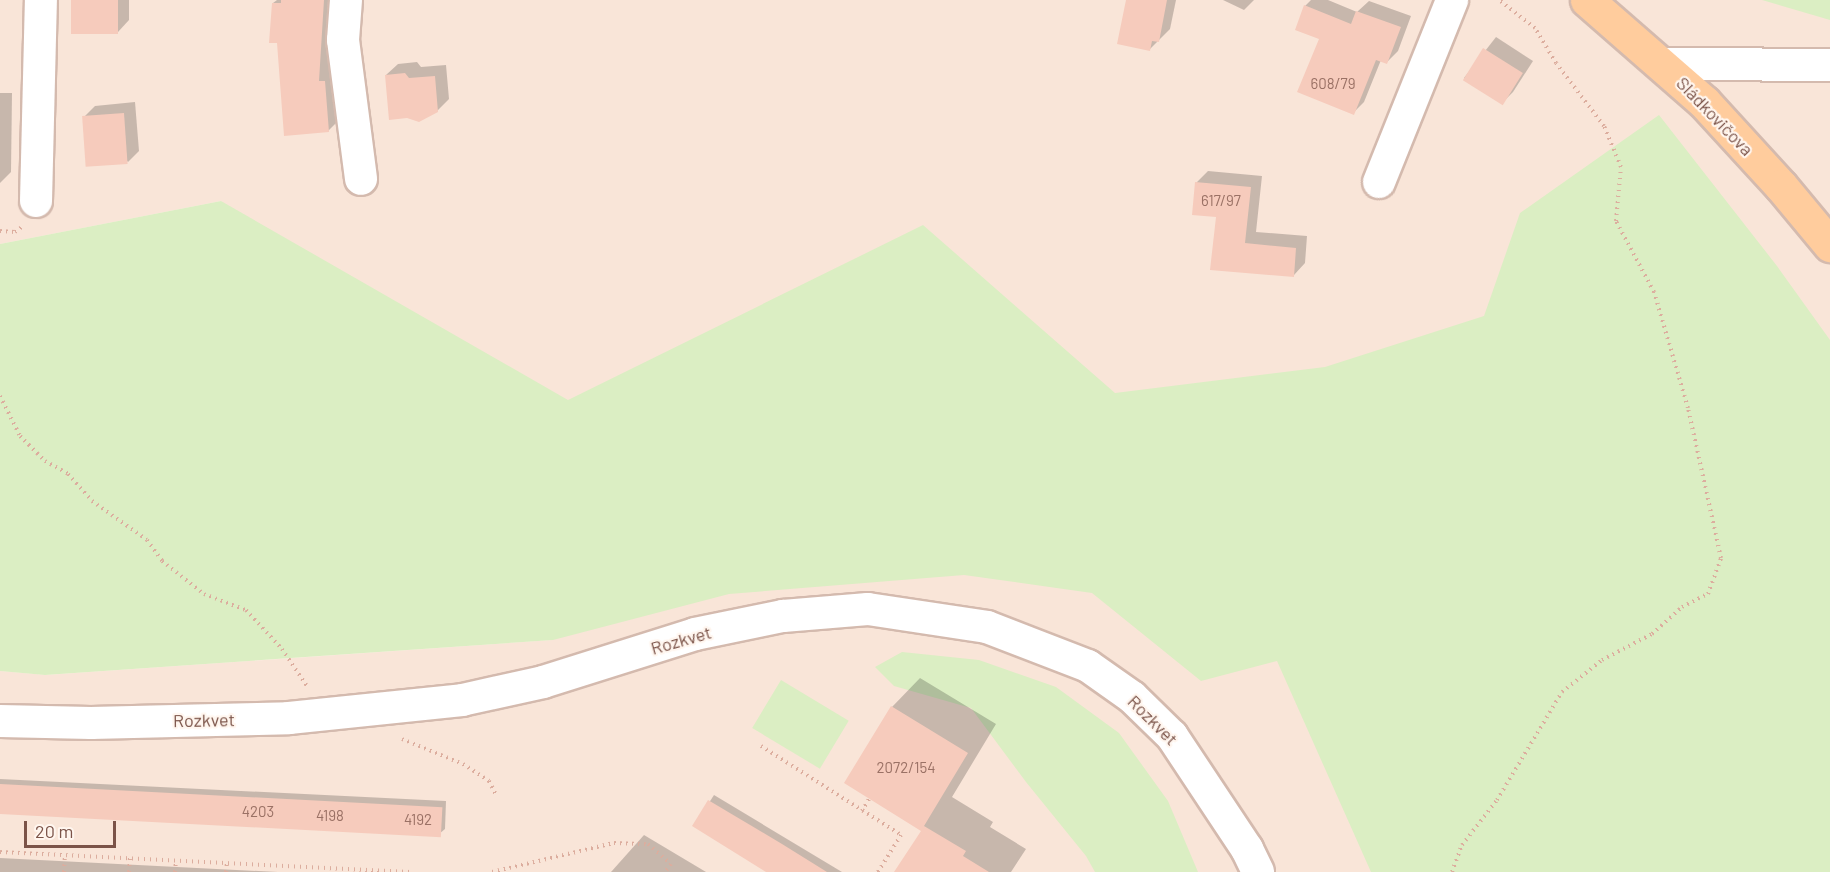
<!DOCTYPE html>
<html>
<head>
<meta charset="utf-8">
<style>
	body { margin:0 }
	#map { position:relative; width:1830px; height:872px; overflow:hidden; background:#fef2e7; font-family:Barlow,sans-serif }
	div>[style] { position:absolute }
	.residential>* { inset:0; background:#f9e5d8 }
	.green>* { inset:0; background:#dbeec3; transform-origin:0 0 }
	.shadow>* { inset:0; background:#0003 }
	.building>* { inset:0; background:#f6cbbc; transform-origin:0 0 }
	.path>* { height:4px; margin-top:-2px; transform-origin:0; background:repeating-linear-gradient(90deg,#dcad9e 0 1.5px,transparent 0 6px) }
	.roads { filter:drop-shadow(2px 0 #d4baae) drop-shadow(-2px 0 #d4baae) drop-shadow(0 2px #d4baae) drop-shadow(0 -2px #d4baae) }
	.street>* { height:32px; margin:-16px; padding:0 16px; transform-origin:16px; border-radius:16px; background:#fff }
	.primary>* { height:33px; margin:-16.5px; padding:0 16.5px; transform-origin:16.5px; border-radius:16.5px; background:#ffcc9d }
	span { translate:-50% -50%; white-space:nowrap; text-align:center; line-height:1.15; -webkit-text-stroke:4.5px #fff6ef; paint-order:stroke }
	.number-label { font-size:15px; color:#9a7165 }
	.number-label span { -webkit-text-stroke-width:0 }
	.street-label { font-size:18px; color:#7b5348 }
	.scale { position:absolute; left:24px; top:821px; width:92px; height:27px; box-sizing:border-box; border:3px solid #7b5348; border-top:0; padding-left:8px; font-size:18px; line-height:21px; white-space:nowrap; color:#7b5348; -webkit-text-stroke:4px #fff6ef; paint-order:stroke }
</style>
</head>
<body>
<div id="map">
	<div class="residential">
		<i style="clip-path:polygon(0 0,1830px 0,1830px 872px,0 872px,0 671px,46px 675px,553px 640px,221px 201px,0 244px)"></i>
	</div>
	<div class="green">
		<i style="clip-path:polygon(1762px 0,1830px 0,1830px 20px)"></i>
		<i style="clip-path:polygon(1659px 115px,1777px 266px,1830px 340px,1830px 872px,1371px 872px,1277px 661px,1201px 681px,1092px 593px,964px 575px,729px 594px,553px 640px,45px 675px,0 671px,0 244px,221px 201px,568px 400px,923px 225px,1115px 393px,1325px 367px,1484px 316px,1520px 213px)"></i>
		<i style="clip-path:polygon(902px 652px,979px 660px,1056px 687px,1119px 733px,1168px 801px,1198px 872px,1095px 872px,1086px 856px,1026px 782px,971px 708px,894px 686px,875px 667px)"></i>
		<i style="left:781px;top:680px;width:79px;height:56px;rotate:31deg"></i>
	</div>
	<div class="shadow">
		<i style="clip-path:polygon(73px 0,129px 0,129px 20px,118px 32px)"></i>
		<i style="clip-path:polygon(277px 0,334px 0,330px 71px,336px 70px,340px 119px,328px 131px,273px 3px)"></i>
		<i style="clip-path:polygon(1128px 0,1176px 0,1170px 29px,1150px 49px)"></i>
		<i style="clip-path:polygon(1223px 0,1254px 0,1244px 10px)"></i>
		<i style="clip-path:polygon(1311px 0,1328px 0,1357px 12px,1369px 1px,1411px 16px,1398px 51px,1387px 62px,1381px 60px,1364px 102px,1353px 113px,1305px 6px)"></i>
		<i style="clip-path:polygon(1496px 37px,1533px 61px,1513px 92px,1502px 103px,1464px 78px)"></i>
		<i style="clip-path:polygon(417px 62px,421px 67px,446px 65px,449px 99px,437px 111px,386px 75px,398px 64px)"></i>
		<i style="clip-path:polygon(0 93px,12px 93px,11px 172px,0 183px)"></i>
		<i style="clip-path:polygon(135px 102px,139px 151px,128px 162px,84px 117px,95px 106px)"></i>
		<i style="clip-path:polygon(1208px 171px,1262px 176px,1256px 232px,1307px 236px,1305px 263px,1294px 275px,1212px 269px,1217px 216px,1196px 183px)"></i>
		<i style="clip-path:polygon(920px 678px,996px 724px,952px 797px,993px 822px,990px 827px,1026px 849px,1011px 872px,896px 872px,923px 830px,892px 707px)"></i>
		<i style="clip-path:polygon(0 779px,446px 801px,445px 829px,439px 834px,0 812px)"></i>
		<i style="clip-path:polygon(714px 795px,842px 872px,770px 872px,694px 826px)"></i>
		<i style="clip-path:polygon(644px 835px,706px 872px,611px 872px)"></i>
		<i style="clip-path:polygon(0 858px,278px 872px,0 872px)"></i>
	</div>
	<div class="building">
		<i style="left:71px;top:0;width:47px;height:34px"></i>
		<i style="clip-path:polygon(281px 0,324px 0,319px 81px,325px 81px,329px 132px,284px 136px,277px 43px,269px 43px,272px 3px,281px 3px)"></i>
		<i style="clip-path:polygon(1126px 0,1167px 0,1159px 42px,1152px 41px,1150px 51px,1117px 44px)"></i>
		<i style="clip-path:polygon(1304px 5px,1351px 24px,1356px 11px,1401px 27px,1387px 64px,1376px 60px,1354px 115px,1297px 92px,1319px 39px,1295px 30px)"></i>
		<i style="left:1483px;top:48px;width:47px;height:38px;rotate:32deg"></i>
		<i style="clip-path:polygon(405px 73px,409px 78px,435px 76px,438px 112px,419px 122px,407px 118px,389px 120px,385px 75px)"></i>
		<i style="left:124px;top:113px;width:51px;height:42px;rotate:86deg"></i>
		<i style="clip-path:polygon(1195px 182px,1251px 187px,1245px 243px,1296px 248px,1294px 277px,1210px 270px,1216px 217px,1192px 215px)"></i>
		<i style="clip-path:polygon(891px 706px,968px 753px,924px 826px,966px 851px,963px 856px,989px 872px,894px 872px,921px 831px,844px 783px)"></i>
		<i style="left:0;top:784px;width:443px;height:30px;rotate:3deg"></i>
		<i style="clip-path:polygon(708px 800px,782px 844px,827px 872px,766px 872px,692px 826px)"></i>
	</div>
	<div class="path">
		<i style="left:0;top:231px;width:15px;rotate:4deg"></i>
		<i style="left:15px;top:232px;width:9px;rotate:-36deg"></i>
		<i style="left:0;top:396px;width:45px;rotate:63.4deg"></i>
		<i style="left:20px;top:436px;width:35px;rotate:45deg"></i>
		<i style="left:45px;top:461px;width:26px;rotate:29deg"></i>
		<i style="left:68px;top:474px;width:36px;rotate:48deg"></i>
		<i style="left:92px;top:501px;width:67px;rotate:35.3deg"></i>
		<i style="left:147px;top:540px;width:26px;rotate:54deg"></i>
		<i style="left:162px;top:561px;width:53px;rotate:38.2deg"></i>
		<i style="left:204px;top:594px;width:45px;rotate:20.9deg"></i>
		<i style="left:246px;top:610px;width:53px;rotate:47.3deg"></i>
		<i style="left:282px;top:649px;width:45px;rotate:56deg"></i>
		<i style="left:402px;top:739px;width:66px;rotate:22.3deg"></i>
		<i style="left:463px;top:764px;width:31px;rotate:33deg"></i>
		<i style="left:489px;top:781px;width:16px;rotate:63deg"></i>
		<i style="left:761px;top:746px;width:166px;rotate:32.4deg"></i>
		<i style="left:901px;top:835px;width:44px;rotate:121.9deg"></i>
		<i style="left:862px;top:811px;width:14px;rotate:-60deg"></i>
		<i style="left:0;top:852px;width:411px;rotate:2.8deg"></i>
		<i style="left:64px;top:872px;width:17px;rotate:-87deg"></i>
		<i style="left:129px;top:872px;width:14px;rotate:-86deg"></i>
		<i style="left:175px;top:872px;width:11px;rotate:-85deg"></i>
		<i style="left:226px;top:872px;width:9px;rotate:-84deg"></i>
		<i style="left:492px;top:872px;width:125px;rotate:-13.4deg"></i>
		<i style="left:614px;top:843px;width:34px;rotate:2deg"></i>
		<i style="left:648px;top:844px;width:30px;rotate:41deg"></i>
		<i style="left:671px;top:864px;width:10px;rotate:127deg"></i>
		<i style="left:1452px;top:872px;width:29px;rotate:-70deg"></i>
		<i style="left:1462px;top:845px;width:57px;rotate:-52.1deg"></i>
		<i style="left:1497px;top:800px;width:126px;rotate:-59deg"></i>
		<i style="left:1562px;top:692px;width:51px;rotate:-38.7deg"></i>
		<i style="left:1602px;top:660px;width:56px;rotate:-27.5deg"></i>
		<i style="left:1652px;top:634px;width:40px;rotate:-42deg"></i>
		<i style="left:1682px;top:607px;width:29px;rotate:-27deg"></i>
		<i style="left:1708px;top:594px;width:38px;rotate:-70deg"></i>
		<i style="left:1721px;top:558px;width:154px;rotate:-102.4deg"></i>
		<i style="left:1688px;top:408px;width:121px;rotate:-106.3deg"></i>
		<i style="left:1654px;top:292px;width:81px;rotate:-118.2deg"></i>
		<i style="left:1616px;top:221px;width:54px;rotate:-84.7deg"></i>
		<i style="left:1621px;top:167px;width:44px;rotate:-112.5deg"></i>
		<i style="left:1604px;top:126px;width:79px;rotate:-127.3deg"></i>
		<i style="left:1556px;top:63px;width:41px;rotate:-121deg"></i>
		<i style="left:1535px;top:28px;width:46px;rotate:-142.1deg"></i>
	</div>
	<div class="roads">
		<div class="street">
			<i style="left:346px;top:0;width:40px;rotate:94.3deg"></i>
			<i style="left:343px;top:40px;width:140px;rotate:82.6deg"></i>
			<i style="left:1664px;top:64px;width:166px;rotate:0.3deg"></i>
			<i style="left:1379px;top:182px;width:196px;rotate:-68.1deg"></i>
			<i style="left:36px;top:201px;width:201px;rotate:-88.6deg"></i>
			<i style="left:0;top:721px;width:91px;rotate:1.3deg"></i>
			<i style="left:91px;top:723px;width:198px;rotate:-1.4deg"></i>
			<i style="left:289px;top:718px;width:174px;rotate:-5.9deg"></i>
			<i style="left:462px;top:700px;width:83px;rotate:-12.5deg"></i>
			<i style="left:543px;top:682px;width:159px;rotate:-17.5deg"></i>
			<i style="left:695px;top:634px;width:90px;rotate:-11.6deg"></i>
			<i style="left:783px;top:616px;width:85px;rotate:-4.7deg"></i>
			<i style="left:868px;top:609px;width:120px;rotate:8.6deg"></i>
			<i style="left:987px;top:627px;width:108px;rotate:21.1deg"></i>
			<i style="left:1088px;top:666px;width:54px;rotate:35.2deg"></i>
			<i style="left:1132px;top:697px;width:56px;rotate:44.3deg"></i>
			<i style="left:1172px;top:736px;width:136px;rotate:56.4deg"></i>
			<i style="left:1247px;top:849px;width:25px;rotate:64deg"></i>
		</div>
		<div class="primary">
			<i style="left:1587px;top:0;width:155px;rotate:41.1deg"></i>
			<i style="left:1704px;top:102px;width:114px;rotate:47.5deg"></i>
			<i style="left:1781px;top:186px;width:77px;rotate:50.3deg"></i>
		</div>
	</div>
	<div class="number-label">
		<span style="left:1333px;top:84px">608/79</span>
		<span style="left:1221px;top:201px">617/97</span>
		<span style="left:906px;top:768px">2072/154</span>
		<span style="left:258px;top:812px">4203</span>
		<span style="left:330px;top:816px">4198</span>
		<span style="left:418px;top:820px">4192</span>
	</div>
	<div class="street-label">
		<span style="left:1715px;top:116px;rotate:46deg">Sládkovičova</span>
		<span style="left:681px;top:640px;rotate:-16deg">Rozkvet</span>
		<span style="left:204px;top:720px;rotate:-1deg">Rozkvet</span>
		<span style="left:1153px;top:720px;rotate:45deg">Rozkvet</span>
	</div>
	<div class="scale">20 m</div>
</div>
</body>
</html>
